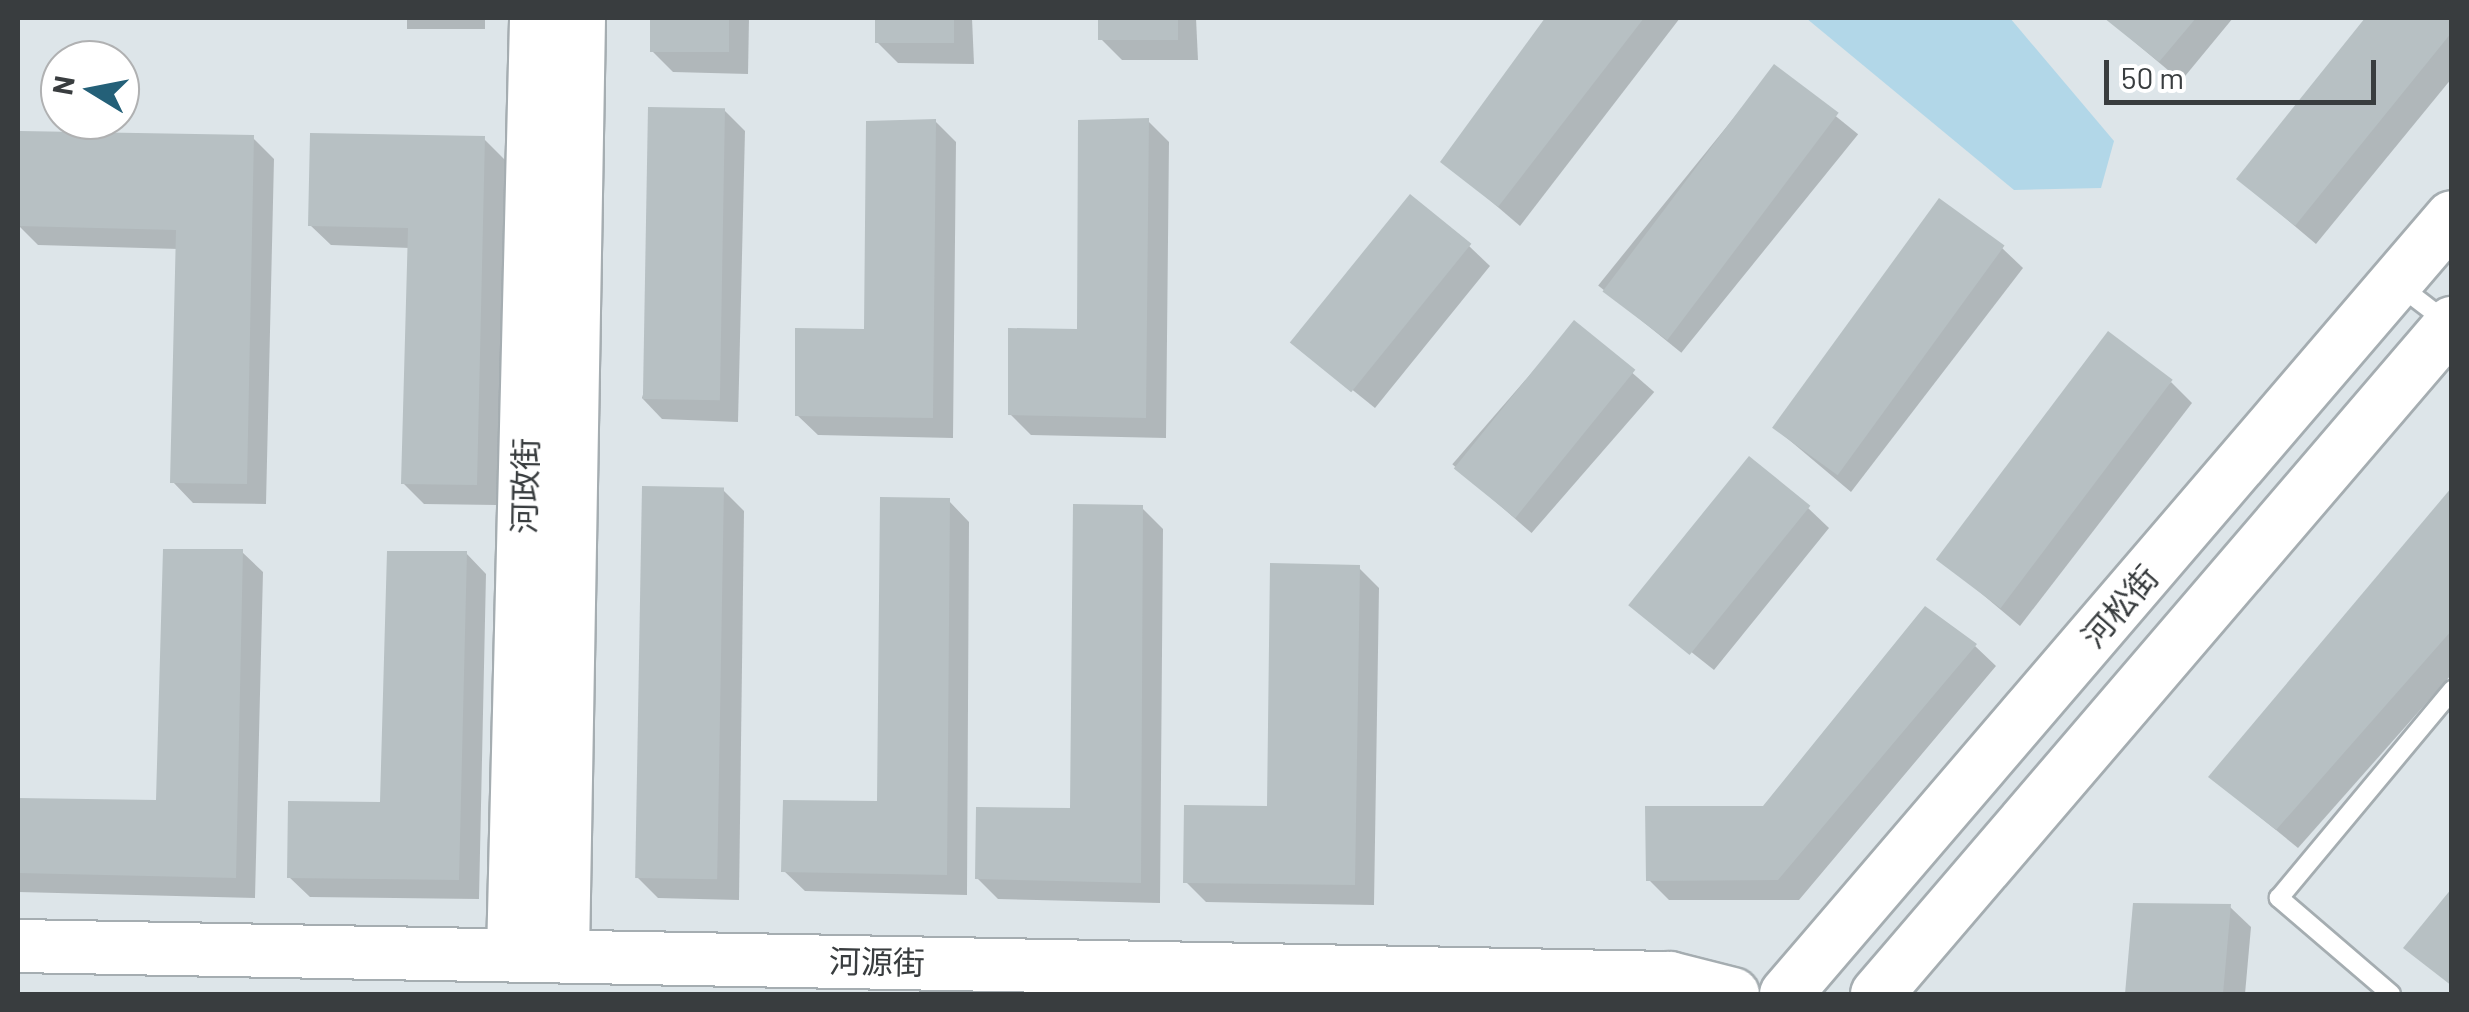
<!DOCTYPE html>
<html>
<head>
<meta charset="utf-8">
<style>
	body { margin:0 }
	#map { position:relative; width:2469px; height:1012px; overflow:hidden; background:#dde5e9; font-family:Barlow,"Noto Sans SC",sans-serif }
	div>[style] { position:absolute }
	.green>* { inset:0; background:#b2d7e8 }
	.shadow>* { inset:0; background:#0003; transform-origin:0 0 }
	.building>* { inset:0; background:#b7c0c3; transform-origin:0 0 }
	.roads { filter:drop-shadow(2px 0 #a5adb1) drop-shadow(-2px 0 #a5adb1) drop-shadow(0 2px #a5adb1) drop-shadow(0 -2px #a5adb1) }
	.lane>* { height:18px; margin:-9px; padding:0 9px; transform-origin:9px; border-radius:9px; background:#fff }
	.secondary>* { height:52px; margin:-26px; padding:0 26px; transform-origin:26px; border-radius:26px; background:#fff }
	span { translate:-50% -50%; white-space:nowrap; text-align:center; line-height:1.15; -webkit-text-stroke:10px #fff; paint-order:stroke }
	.street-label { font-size:32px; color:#393d3f }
	.frame { position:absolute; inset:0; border:20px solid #393d3f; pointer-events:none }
	.north { position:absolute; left:40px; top:40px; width:100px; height:100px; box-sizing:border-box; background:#fff; border:2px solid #b0b1b2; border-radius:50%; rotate:280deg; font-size:28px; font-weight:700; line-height:40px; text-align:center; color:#393d3f }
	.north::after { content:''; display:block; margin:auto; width:35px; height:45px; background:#246078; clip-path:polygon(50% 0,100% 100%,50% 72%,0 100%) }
	.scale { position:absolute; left:2104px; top:60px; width:272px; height:45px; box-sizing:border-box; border:5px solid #393d3f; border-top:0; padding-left:12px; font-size:30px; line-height:35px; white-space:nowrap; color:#393d3f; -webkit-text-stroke:8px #fff; paint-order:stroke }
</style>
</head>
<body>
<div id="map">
	<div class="green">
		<i style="clip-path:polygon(1806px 18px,2010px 18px,2114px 141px,2101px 188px,2014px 190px)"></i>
	</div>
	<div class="shadow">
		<i style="left:407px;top:18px;width:78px;height:11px"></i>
		<i style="clip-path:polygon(653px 18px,749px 18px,748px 74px,673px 72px,652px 51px)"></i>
		<i style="clip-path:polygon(877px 18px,972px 18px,974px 64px,898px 63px,877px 42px)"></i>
		<i style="clip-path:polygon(1101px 18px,1196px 18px,1198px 60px,1122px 60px,1101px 39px)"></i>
		<i style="clip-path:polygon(1548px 18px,1680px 18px,1520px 226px,1444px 161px)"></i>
		<i style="clip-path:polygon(2106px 18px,2233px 18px,2181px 81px)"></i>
		<i style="clip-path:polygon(2368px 18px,2452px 18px,2452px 78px,2316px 244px,2239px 179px)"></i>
		<i style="left:1775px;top:67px;width:107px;height:281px;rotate:39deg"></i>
		<i style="clip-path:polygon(724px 110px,745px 131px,738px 422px,662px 419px,642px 398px)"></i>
		<i style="clip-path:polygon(935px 121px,956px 142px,953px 438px,818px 435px,797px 415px,866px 331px)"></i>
		<i style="clip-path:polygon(1148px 121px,1169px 142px,1166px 438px,1031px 435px,1010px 414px,1079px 331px)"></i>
		<i style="clip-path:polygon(22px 134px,253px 138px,274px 159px,266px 504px,193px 503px,173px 482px,179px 249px,38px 245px,18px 225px)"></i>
		<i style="clip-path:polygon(484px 139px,505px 160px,497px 505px,424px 504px,403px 483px,410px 248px,331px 245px,310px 225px)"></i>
		<i style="clip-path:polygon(1469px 246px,1490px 266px,1375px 408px,1293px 342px)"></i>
		<i style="clip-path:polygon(2002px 248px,2023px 268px,1851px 492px,1775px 428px)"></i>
		<i style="left:1575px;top:323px;width:105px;height:187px;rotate:41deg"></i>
		<i style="clip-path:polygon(2171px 382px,2192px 403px,2020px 626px,1944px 562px)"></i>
		<i style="clip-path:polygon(723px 490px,744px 511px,739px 900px,658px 898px,637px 877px)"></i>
		<i style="clip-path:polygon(2452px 491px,2452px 674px,2298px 848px,2211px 777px)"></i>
		<i style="clip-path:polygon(949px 501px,969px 522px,967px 895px,805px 891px,784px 871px,879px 803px)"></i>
		<i style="clip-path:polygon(1142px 508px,1163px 529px,1160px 903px,998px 899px,977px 878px,1073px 810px)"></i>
		<i style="clip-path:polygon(1808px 508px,1829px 528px,1714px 670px,1632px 605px)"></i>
		<i style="clip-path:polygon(242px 552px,263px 572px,255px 898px,18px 892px,18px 801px,159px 803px)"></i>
		<i style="clip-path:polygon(466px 553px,486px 574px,479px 899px,310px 897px,289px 877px,382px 805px)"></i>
		<i style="clip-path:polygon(1358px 567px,1379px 588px,1374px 905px,1206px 902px,1186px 882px,1269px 809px)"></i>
		<i style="clip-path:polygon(1975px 646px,1996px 666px,1799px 900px,1669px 900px,1649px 880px,1764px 808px)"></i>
		<i style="clip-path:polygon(2136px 905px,2230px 907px,2251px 927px,2245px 994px,2128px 994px)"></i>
	</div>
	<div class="building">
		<i style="left:650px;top:18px;width:79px;height:34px"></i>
		<i style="left:875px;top:18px;width:79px;height:25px"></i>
		<i style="left:1098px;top:18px;width:80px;height:22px"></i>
		<i style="clip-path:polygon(1545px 18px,1644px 18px,1498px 207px,1440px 162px)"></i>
		<i style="clip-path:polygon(2104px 18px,2196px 18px,2159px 62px)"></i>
		<i style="clip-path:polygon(2365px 18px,2452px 18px,2452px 32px,2295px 226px,2236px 179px)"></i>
		<i style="left:1774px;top:64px;width:81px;height:285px;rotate:37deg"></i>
		<i style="left:648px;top:107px;width:77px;height:292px;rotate:1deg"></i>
		<i style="clip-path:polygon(1149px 118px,1146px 418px,1008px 415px,1008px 328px,1077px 329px,1078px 120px)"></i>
		<i style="clip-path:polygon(936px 119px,933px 418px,795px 416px,795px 328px,864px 329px,866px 121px)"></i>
		<i style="clip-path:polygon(20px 131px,254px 135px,247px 484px,170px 483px,176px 230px,18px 226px)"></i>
		<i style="clip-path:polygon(310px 133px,485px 136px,477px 485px,401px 484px,408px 228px,308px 226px)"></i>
		<i style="left:1410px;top:194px;width:79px;height:191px;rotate:39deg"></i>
		<i style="left:1939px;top:198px;width:81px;height:284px;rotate:36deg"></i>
		<i style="left:1574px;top:320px;width:79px;height:191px;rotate:39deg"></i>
		<i style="left:2108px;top:331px;width:81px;height:286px;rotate:37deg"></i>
		<i style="left:1749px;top:456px;width:79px;height:192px;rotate:39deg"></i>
		<i style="left:642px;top:486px;width:82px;height:392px;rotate:1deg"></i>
		<i style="clip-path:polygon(2452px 487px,2452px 630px,2276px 830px,2208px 777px)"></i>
		<i style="clip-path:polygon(880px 497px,950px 498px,947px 875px,781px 872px,783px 800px,877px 801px)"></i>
		<i style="clip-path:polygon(1073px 504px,1143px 505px,1141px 883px,975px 879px,976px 807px,1070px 808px)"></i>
		<i style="clip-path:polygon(163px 549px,243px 549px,236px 878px,18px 873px,18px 798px,156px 800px)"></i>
		<i style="clip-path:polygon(387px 551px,467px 551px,459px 880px,287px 878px,288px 801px,380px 802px)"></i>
		<i style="clip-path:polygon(1270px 563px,1360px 565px,1355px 885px,1183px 883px,1184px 805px,1267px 806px)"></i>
		<i style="clip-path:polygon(1925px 606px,1977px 644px,1778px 880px,1646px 881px,1645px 806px,1763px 806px)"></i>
		<i style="clip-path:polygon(2452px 888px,2452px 986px,2403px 948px)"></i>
		<i style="clip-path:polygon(2133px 903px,2231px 904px,2223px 994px,2125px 994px)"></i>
	</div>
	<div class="roads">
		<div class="lane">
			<i style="left:2400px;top:286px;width:59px;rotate:37.5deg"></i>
			<i style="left:2391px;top:994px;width:148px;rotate:-139.4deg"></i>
			<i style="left:2279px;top:898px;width:271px;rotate:-50.2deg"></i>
		</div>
		<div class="secondary">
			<i style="left:18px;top:946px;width:1652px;rotate:1.11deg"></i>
			<i style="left:1670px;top:978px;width:65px;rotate:14.3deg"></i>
			<i style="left:563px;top:954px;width:936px;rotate:-89.02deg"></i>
			<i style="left:513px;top:955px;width:937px;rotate:-88.59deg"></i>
			<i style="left:1786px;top:994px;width:1023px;rotate:-49.4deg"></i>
			<i style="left:1877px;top:994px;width:884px;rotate:-49.41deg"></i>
		</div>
	</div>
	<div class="street-label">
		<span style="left:524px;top:486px;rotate:-89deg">河政街</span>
		<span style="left:2119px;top:606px;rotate:-49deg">河松街</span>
		<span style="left:877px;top:961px;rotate:1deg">河源街</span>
	</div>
	<div class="frame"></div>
	<div class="north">N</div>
	<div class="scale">50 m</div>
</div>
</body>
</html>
